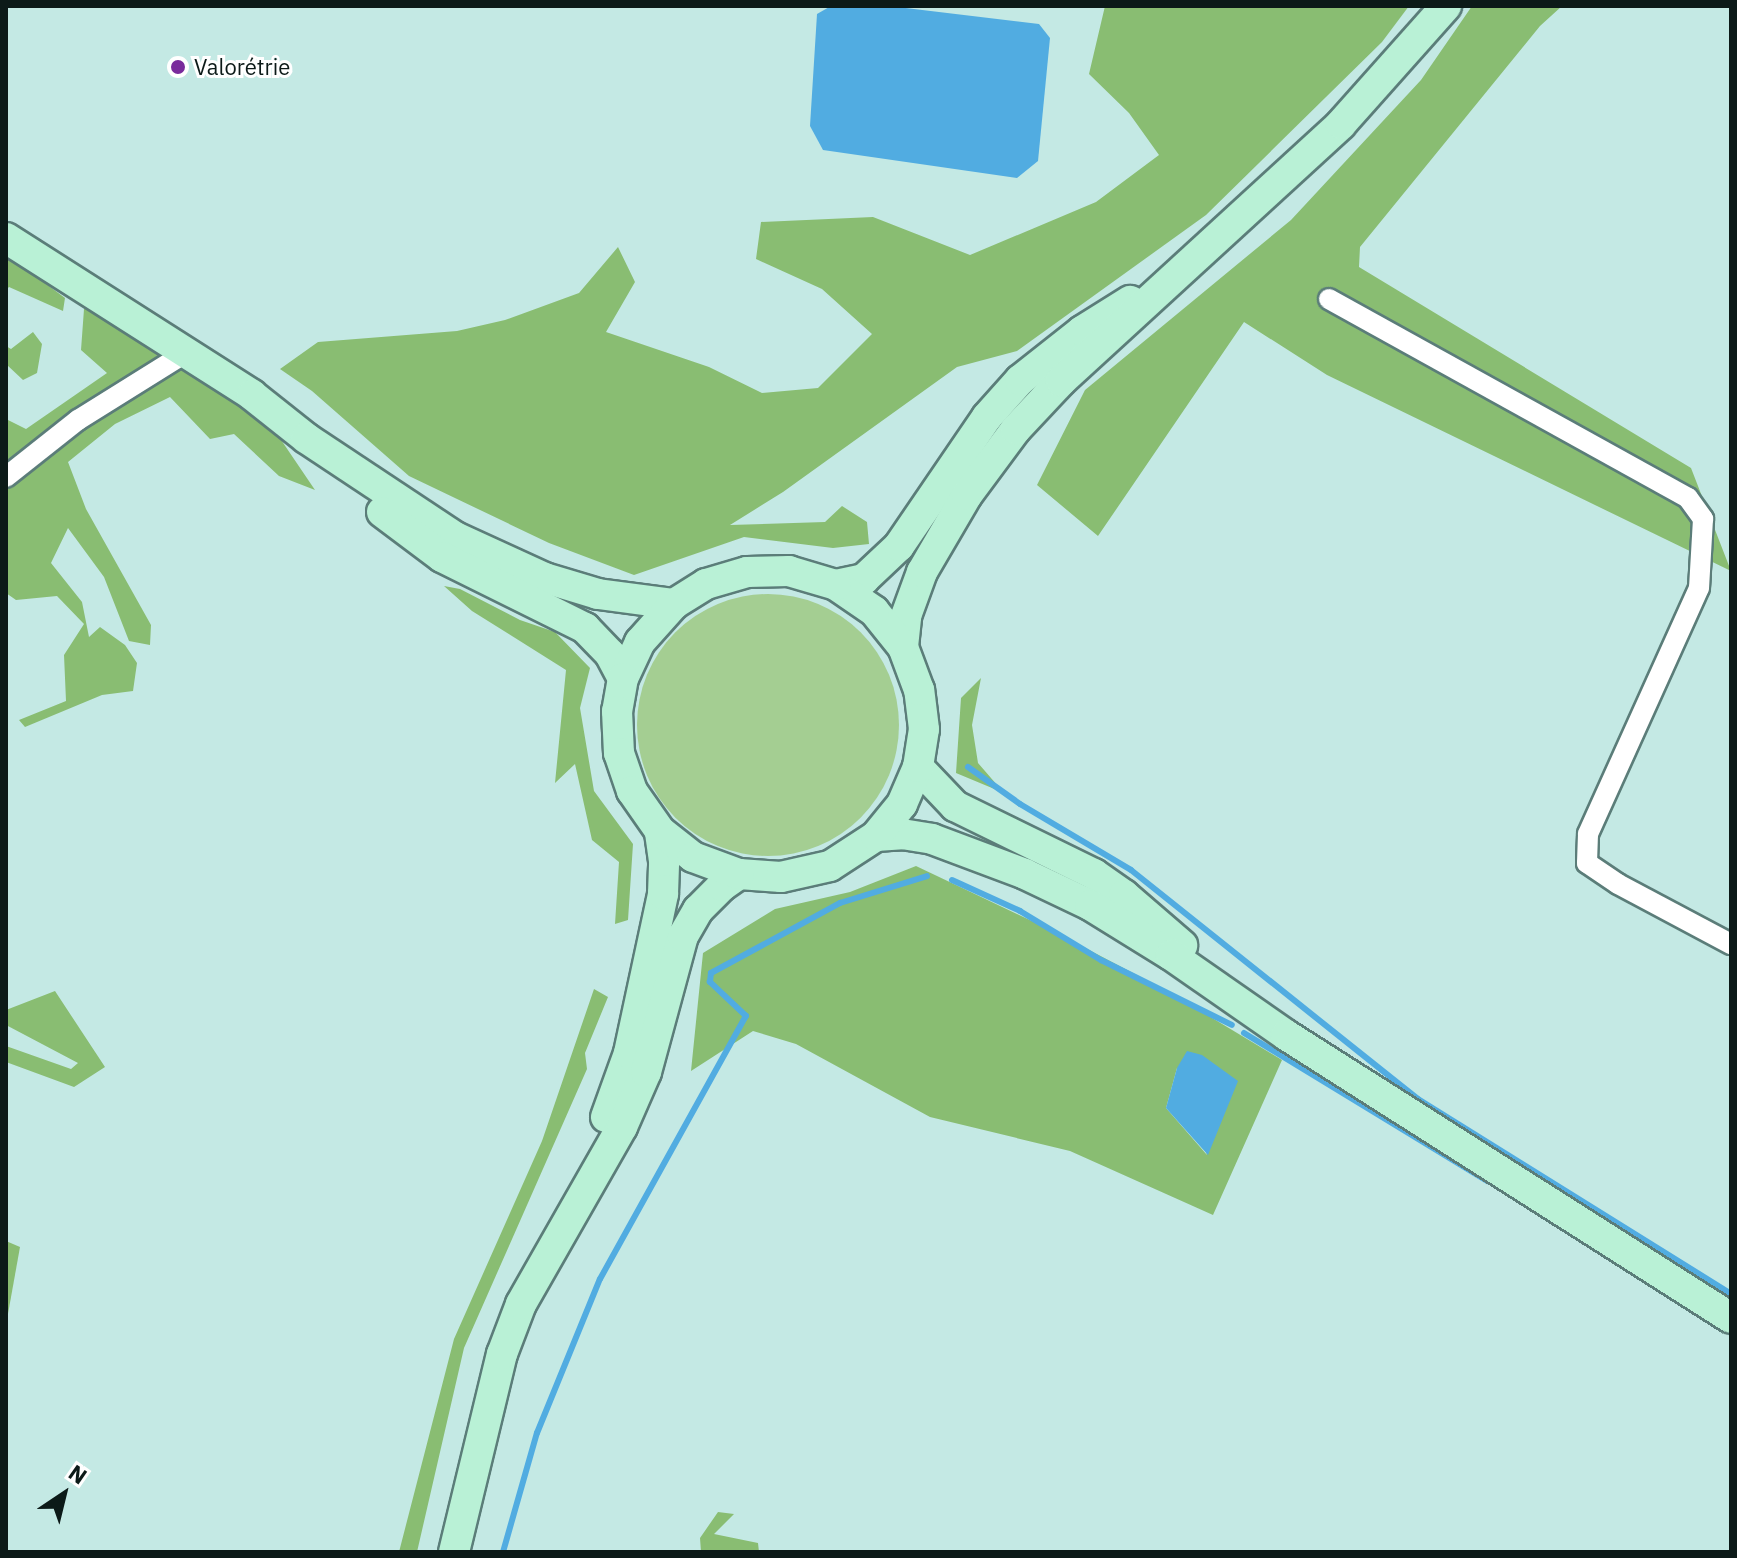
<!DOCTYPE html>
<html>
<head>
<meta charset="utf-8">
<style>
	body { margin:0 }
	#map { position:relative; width:1737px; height:1558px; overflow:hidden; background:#c4e9e4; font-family:"IBM Plex Sans",sans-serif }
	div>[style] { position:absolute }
	.green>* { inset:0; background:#a4ce92 }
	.round { border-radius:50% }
	.forest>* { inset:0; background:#89bd72 }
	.water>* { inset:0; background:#51ace1 }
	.stream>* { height:6px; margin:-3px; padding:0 3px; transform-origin:3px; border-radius:3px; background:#51ace1 }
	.roads { filter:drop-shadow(2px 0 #5b7d79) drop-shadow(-2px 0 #5b7d79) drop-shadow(0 2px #5b7d79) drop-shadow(0 -2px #5b7d79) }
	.minor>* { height:20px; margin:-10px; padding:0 10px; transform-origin:10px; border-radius:10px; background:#fff }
	.primary>* { height:30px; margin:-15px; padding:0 15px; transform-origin:15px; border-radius:15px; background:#b9f1d6 }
	.dots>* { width:22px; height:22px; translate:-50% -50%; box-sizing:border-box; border:4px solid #fff; border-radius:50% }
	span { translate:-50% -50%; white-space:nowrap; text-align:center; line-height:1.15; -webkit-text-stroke:6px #fff; paint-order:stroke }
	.poi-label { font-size:22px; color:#0c1a18 }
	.left { translate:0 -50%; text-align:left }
	.frame { position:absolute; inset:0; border:8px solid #0c1a18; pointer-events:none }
	.north { position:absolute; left:24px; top:1454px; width:80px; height:80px; -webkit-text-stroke:6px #fff; paint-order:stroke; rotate:35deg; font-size:22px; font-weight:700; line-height:32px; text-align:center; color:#0c1a18 }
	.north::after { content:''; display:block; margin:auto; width:28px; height:36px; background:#0c1a18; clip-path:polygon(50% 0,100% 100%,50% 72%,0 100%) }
</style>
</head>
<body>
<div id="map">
	<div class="green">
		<i class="round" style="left:637px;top:594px;width:262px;height:262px"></i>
	</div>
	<div class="forest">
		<i style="clip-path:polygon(1105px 6px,1409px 6px,1382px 42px,1206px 215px,1017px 351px,957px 367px,783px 492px,730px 525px,825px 522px,842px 506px,867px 522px,869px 544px,833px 548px,744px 537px,634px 575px,549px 543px,409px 476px,312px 391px,280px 369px,318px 342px,457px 331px,505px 320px,579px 293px,618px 247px,635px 282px,606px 332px,709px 367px,762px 393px,818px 388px,872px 334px,822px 289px,756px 259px,761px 222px,873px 217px,970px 255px,1096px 202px,1159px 155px,1129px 113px,1089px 74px)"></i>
		<i style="clip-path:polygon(1472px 6px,1562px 6px,1540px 26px,1360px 247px,1359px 267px,1691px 468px,1731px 571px,1327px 375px,1244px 322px,1098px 536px,1037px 485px,1085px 390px,1291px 220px,1421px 80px)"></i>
		<i style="clip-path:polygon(6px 254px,65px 298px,63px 311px,9px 287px,6px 290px)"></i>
		<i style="clip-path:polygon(97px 306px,273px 428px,315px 490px,279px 476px,234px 434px,210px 439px,170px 397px,115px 424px,68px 462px,86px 509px,151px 625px,150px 645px,129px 641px,104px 577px,68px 528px,51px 563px,82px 602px,89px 637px,100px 627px,125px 645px,137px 663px,133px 691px,102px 695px,25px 727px,19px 720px,66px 701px,64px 655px,84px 624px,57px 596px,16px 600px,6px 593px,6px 419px,26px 429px,107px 373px,81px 350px,84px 309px)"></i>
		<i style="clip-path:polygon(33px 332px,42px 344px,37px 373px,23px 380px,6px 364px,6px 346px,11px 349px)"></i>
		<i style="clip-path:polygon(444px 586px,460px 589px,520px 620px,555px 632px,590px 668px,580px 708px,594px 791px,633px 844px,628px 920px,615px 924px,619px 862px,592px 840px,575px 764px,555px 783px,566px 670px,472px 611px)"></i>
		<i style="clip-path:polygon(981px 678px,972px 725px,978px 763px,1004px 793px,956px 773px,961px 698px)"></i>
		<i style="clip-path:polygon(evenodd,916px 866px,1055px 932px,1169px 992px,1282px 1060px,1213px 1215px,1070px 1151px,930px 1117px,796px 1044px,753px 1031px,691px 1071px,703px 953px,775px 909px,850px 892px,916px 866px,1177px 1068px,1207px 1155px,1166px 1108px,1177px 1068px)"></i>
		<i style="clip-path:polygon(594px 989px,608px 997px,585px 1053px,587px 1069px,464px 1348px,417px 1552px,399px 1552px,454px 1339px,542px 1141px)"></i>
		<i style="clip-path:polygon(55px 991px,105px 1067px,74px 1087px,6px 1062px,6px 1046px,71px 1069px,78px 1063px,6px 1025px,6px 1010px)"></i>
		<i style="clip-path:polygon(6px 1241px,20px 1247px,6px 1325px)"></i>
		<i style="clip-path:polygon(718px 1512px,734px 1514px,714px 1534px,758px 1543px,759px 1552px,701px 1552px,700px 1538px)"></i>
	</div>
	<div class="water">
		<i style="clip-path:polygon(831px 6px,889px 6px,1039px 24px,1050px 38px,1038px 161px,1017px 178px,823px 150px,810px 126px,817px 14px)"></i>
		<i style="clip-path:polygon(1187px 1051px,1202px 1055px,1238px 1081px,1208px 1155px,1166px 1108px,1177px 1068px)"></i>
	</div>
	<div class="stream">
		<i style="left:968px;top:767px;width:64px;rotate:35.4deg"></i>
		<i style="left:1020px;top:804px;width:129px;rotate:30.7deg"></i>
		<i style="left:1131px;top:870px;width:367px;rotate:38.6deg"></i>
		<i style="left:1418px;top:1099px;width:369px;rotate:31.9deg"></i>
		<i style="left:952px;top:880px;width:75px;rotate:24.5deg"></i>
		<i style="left:1020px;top:911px;width:95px;rotate:31.2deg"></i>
		<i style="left:1101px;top:960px;width:146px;rotate:26.4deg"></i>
		<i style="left:1244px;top:1033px;width:285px;rotate:31.3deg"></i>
		<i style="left:503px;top:1552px;width:124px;rotate:-74.1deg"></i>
		<i style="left:537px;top:1433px;width:166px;rotate:-67.8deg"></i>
		<i style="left:600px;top:1279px;width:301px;rotate:-61deg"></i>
		<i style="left:746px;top:1016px;width:50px;rotate:-136.6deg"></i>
		<i style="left:710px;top:982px;width:9px;rotate:-84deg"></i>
		<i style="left:711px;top:973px;width:147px;rotate:-28.5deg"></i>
		<i style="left:840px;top:903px;width:91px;rotate:-17.2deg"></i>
	</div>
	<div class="roads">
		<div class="minor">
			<i style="left:1329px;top:299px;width:410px;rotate:29deg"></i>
			<i style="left:1688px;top:498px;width:26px;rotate:54deg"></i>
			<i style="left:1703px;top:519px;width:69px;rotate:93.3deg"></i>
			<i style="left:1699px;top:588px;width:270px;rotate:114.3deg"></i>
			<i style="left:1588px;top:834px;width:29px;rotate:92deg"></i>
			<i style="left:1587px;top:863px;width:37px;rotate:34deg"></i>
			<i style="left:1618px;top:884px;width:128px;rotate:28deg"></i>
			<i style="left:6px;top:477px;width:92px;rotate:-38.4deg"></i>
			<i style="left:78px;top:420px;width:128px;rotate:-32deg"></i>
		</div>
		<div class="primary">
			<i style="left:6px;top:238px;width:292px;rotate:32.5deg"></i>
			<i style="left:252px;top:395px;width:69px;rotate:38.5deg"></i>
			<i style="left:306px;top:438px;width:179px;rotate:33.6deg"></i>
			<i style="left:455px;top:537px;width:99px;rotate:24.5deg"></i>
			<i style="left:545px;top:578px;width:55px;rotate:16.8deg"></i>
			<i style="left:598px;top:594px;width:77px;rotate:7.5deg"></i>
			<i style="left:382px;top:512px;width:75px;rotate:36.9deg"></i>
			<i style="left:442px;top:557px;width:160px;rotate:26.4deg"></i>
			<i style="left:585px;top:628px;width:36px;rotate:46deg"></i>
			<i style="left:610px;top:654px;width:27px;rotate:62deg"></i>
			<i style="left:836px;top:585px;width:29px;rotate:-12deg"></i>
			<i style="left:864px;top:579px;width:48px;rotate:-43.3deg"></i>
			<i style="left:899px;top:546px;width:156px;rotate:-55.7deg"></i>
			<i style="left:987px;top:417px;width:50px;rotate:-48.3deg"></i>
			<i style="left:1020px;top:380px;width:79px;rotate:-38.3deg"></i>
			<i style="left:1082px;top:331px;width:57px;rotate:-32deg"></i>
			<i style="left:903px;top:647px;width:31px;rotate:-84deg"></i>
			<i style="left:906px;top:616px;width:47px;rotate:-70deg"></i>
			<i style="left:922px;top:572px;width:89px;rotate:-59.7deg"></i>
			<i style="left:967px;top:495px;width:82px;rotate:-53.4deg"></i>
			<i style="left:1016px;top:429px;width:66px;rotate:-46.8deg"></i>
			<i style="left:1061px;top:381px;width:380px;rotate:-42.5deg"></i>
			<i style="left:1341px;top:124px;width:158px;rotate:-48.3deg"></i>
			<i style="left:918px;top:767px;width:54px;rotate:46.5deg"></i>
			<i style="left:955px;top:806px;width:155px;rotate:26.1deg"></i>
			<i style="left:1094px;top:874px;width:37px;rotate:35deg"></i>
			<i style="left:1124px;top:895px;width:77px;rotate:40.8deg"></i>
			<i style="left:876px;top:836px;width:26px;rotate:-4deg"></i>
			<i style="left:902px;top:834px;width:30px;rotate:9deg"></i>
			<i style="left:932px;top:839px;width:99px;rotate:20.6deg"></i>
			<i style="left:1025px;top:874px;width:72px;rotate:25.5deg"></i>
			<i style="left:1090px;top:905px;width:95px;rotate:31.7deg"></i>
			<i style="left:1171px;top:955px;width:140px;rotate:34.8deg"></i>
			<i style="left:1286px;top:1035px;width:527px;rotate:32.45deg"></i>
			<i style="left:606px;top:1117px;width:68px;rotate:-70.2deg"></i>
			<i style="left:629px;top:1053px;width:163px;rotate:-77.9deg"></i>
			<i style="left:663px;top:894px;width:33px;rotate:-88deg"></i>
			<i style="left:664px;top:861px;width:30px;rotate:-98deg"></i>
			<i style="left:454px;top:1552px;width:204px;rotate:-76.4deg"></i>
			<i style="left:502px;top:1354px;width:53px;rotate:-69.2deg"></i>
			<i style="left:521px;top:1304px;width:204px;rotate:-60.3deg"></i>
			<i style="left:622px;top:1127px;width:60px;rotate:-66.4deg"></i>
			<i style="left:646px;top:1072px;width:141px;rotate:-74.8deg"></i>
			<i style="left:683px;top:936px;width:30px;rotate:-60deg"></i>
			<i style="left:698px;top:910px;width:34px;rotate:-45deg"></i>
			<i style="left:722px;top:886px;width:21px;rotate:-35deg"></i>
			<i style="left:739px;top:874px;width:42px;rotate:4.1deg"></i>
			<i style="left:781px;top:877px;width:50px;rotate:-12.7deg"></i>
			<i style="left:830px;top:866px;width:55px;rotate:-33.1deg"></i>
			<i style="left:876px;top:836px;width:41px;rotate:-50.9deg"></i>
			<i style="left:902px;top:804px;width:40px;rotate:-66.6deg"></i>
			<i style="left:918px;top:767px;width:38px;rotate:-81deg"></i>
			<i style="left:924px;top:729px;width:39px;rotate:-97deg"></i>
			<i style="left:919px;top:690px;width:46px;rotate:-110.4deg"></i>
			<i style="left:903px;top:647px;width:46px;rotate:-128.9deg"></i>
			<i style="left:874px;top:611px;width:46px;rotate:-145.6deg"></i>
			<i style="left:836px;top:585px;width:49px;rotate:-163.4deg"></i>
			<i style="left:789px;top:571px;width:42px;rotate:178.6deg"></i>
			<i style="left:747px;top:572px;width:43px;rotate:163.7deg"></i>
			<i style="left:706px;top:584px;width:38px;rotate:148deg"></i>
			<i style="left:674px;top:604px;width:51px;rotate:131.8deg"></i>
			<i style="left:640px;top:642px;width:40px;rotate:115deg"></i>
			<i style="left:623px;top:678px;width:34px;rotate:100deg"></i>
			<i style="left:617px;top:711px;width:42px;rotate:87.3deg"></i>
			<i style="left:619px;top:753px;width:40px;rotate:71.1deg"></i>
			<i style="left:632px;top:791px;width:49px;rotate:55deg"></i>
			<i style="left:660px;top:831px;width:42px;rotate:38.2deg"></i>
			<i style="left:693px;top:857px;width:49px;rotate:20.3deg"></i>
		</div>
	</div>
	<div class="dots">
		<i style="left:178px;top:67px;background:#792b9c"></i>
	</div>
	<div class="poi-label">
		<span class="left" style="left:194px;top:67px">Valorétrie</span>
	</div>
	<div class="frame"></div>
	<div class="north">N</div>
</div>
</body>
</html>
